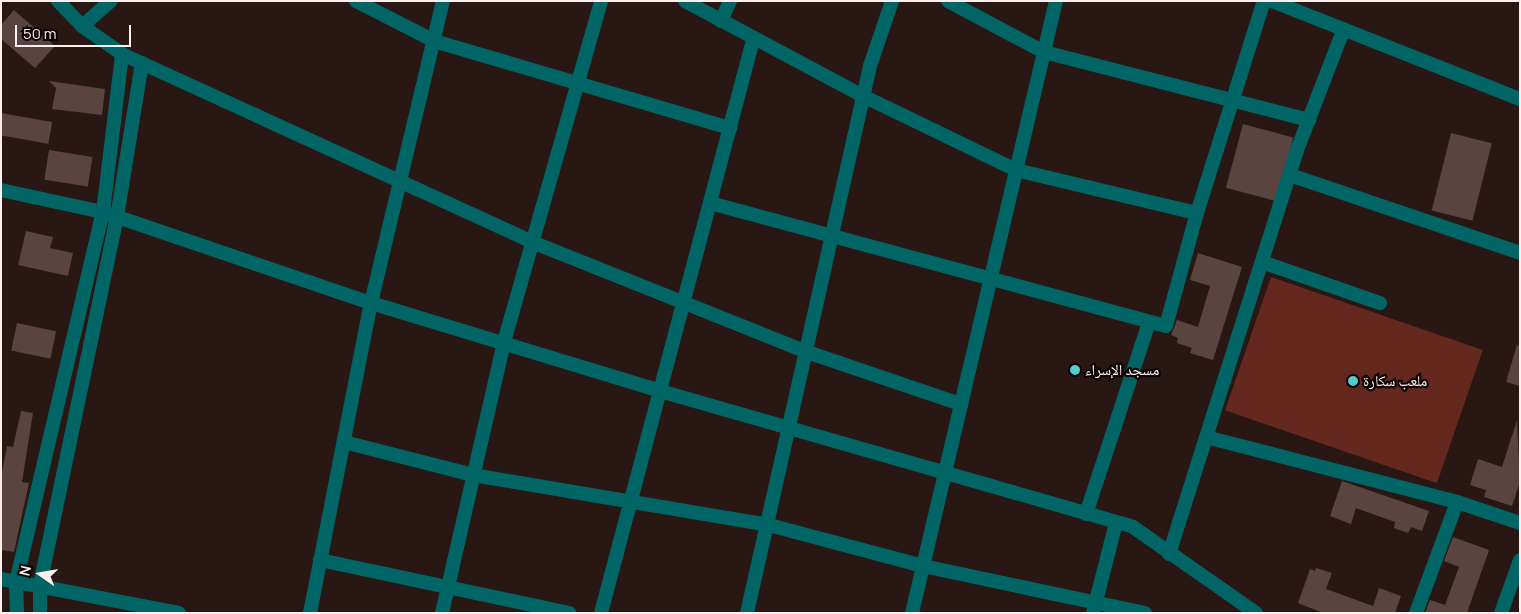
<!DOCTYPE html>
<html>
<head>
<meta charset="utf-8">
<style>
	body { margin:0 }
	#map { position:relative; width:1521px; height:614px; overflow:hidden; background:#281713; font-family:Manrope,"Noto Naskh Arabic",sans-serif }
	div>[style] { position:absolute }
	.green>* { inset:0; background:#64281e; transform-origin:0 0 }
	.building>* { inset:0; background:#594440; transform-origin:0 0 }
	.minor>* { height:14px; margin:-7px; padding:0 7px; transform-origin:7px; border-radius:7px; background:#016566 }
	.tertiary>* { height:14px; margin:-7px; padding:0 7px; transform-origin:7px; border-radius:7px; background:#016566 }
	.dots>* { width:14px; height:14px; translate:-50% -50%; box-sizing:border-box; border:2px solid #0c0504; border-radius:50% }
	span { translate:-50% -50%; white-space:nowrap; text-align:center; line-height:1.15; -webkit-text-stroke:4.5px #0c0504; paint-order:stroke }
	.poi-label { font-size:15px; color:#fdefed }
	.left { translate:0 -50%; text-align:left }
	.frame { position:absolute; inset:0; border:2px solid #fdefed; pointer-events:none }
	.north { position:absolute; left:15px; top:549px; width:50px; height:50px; -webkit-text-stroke:4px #0c0504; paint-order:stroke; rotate:283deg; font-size:14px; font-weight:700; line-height:20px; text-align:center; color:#fdefed }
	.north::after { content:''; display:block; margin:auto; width:18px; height:22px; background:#fdefed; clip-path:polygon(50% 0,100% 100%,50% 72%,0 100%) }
	.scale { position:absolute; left:15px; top:25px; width:116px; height:22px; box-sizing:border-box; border:2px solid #fdefed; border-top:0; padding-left:6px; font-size:15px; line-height:18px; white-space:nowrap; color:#fdefed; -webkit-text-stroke:4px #0c0504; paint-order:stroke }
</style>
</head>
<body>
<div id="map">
	<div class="green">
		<i style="left:1271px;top:277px;width:224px;height:141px;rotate:19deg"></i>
	</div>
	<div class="building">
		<i style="clip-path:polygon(14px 10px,55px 46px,35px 68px,1px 39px,1px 25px)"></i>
		<i style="clip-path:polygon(49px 81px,105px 89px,102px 115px,52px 109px,56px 88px)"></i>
		<i style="left:1px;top:113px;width:52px;height:22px;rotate:10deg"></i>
		<i style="left:1243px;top:124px;width:52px;height:66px;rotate:15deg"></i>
		<i style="left:1451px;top:133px;width:42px;height:80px;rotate:14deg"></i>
		<i style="left:49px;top:150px;width:44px;height:30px;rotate:9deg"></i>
		<i style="clip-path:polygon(26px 231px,53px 237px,50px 248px,73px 253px,68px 276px,18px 265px)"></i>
		<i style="clip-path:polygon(1198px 253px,1242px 267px,1213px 360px,1190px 353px,1192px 348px,1177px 343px,1178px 338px,1171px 335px,1177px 320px,1198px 327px,1210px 286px,1190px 280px)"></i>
		<i style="left:17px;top:323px;width:40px;height:28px;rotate:12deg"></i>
		<i style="clip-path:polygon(1517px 345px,1520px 346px,1520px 386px,1506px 382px)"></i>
		<i style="clip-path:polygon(21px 411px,33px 413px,22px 482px,29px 483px,14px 552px,1px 550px,1px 477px,7px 446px,13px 447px)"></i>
		<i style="clip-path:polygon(1517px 420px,1520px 482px,1512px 506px,1484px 497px,1486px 490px,1470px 485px,1478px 459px,1502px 467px)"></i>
		<i style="clip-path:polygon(1342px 481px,1429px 511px,1422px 531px,1411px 527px,1408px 533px,1394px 528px,1395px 522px,1356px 508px,1351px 524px,1330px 516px)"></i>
		<i style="clip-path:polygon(1453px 537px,1489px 550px,1467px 613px,1425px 613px,1430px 600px,1445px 605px,1459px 567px,1444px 561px)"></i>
		<i style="clip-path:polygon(1316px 568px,1332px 573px,1326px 589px,1373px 606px,1379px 588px,1401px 596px,1395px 613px,1323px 613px,1298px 603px,1310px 569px,1315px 571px)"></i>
	</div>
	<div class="minor">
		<i style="left:58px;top:1px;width:35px;rotate:46deg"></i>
		<i style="left:82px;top:26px;width:49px;rotate:35deg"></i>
		<i style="left:122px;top:54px;width:451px;rotate:24.6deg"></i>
		<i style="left:532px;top:242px;width:296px;rotate:21.8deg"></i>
		<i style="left:807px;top:352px;width:163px;rotate:18.7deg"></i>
		<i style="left:356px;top:1px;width:88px;rotate:27.1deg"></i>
		<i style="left:434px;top:41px;width:309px;rotate:16.4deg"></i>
		<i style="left:685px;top:1px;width:202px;rotate:28.1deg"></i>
		<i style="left:863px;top:96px;width:170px;rotate:25.8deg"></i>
		<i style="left:1016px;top:170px;width:186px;rotate:13.4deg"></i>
		<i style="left:948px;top:1px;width:109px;rotate:28deg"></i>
		<i style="left:1044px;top:52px;width:274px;rotate:14.4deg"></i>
		<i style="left:1272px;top:1px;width:267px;rotate:21.6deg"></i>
		<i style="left:721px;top:21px;width:22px;rotate:-66deg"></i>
		<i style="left:82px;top:26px;width:38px;rotate:-41deg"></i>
		<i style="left:1290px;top:175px;width:243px;rotate:18.7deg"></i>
		<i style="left:1px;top:190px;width:104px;rotate:12.2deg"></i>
		<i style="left:103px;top:212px;width:283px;rotate:18.8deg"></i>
		<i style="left:371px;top:303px;width:302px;rotate:16.9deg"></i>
		<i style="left:660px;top:391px;width:492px;rotate:16deg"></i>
		<i style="left:1133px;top:527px;width:150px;rotate:35deg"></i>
		<i style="left:710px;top:203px;width:472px;rotate:15.1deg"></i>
		<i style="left:1166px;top:326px;width:117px;rotate:-74.7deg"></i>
		<i style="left:1197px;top:213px;width:222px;rotate:-72.5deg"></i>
		<i style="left:1262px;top:262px;width:125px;rotate:19.2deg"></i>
		<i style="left:1206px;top:437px;width:259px;rotate:14.5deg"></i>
		<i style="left:1457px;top:502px;width:66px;rotate:18.4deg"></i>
		<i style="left:344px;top:442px;width:133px;rotate:14.3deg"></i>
		<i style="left:473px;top:475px;width:300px;rotate:9.6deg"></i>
		<i style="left:769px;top:525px;width:159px;rotate:14.9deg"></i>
		<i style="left:923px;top:566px;width:227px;rotate:12deg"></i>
		<i style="left:1086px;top:514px;width:202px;rotate:-71.8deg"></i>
		<i style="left:1169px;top:554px;width:429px;rotate:-72.4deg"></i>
		<i style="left:1299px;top:145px;width:122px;rotate:-68.9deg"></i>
		<i style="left:320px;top:560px;width:255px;rotate:12deg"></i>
		<i style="left:17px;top:613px;width:31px;rotate:-92deg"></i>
		<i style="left:16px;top:582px;width:380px;rotate:-76.8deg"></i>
		<i style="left:103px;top:212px;width:159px;rotate:-83.1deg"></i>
		<i style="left:40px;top:613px;width:28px;rotate:-90deg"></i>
		<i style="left:40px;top:585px;width:376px;rotate:-78.2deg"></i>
		<i style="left:117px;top:217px;width:156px;rotate:-80.8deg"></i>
		<i style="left:310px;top:613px;width:316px;rotate:-78.9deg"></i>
		<i style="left:371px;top:303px;width:310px;rotate:-76.6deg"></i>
		<i style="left:442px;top:613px;width:278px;rotate:-77.1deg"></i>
		<i style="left:504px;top:342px;width:355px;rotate:-74.1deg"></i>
		<i style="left:601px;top:613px;width:593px;rotate:-75.14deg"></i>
		<i style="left:747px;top:613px;width:561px;rotate:-77.33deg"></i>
		<i style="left:870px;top:66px;width:69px;rotate:-71.3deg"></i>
		<i style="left:912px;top:613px;width:629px;rotate:-76.76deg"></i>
		<i style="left:1093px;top:613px;width:93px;rotate:-75.7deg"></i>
		<i style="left:1416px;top:613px;width:118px;rotate:-69.7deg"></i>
		<i style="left:1501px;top:613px;width:56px;rotate:-70.3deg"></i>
	</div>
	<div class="tertiary">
		<i style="left:1px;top:579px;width:181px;rotate:10.8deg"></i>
	</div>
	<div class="dots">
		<i style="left:1075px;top:370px;background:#52cdce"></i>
		<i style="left:1353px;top:381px;background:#52cdce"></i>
	</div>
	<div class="poi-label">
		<span class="left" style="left:1085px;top:370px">مسجد الإسراء</span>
		<span class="left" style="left:1363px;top:381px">ملعب سكارة</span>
	</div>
	<div class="frame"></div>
	<div class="north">N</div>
	<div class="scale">50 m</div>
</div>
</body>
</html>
